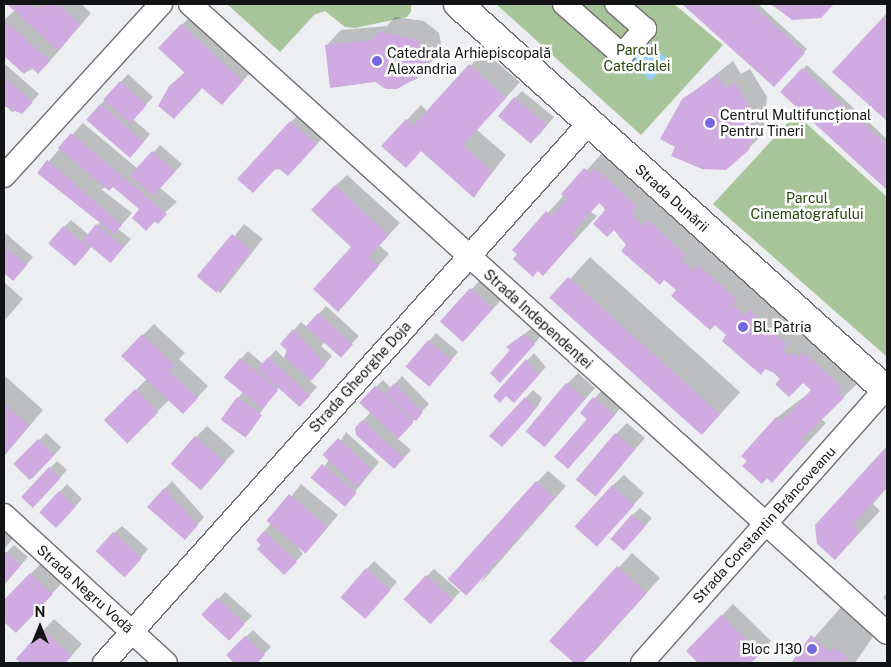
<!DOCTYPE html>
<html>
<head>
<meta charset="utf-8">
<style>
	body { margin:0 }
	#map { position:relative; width:891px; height:667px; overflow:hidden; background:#eceef1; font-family:"Public Sans",sans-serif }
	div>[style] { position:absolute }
	.green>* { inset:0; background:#a8c599 }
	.water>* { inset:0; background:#95d2fb; transform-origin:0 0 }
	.shadow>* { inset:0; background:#0003; transform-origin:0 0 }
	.building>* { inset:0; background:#d0abe1; transform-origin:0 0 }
	.roads { filter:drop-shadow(1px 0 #6f7174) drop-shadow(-1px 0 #6f7174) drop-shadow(0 1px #6f7174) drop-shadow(0 -1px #6f7174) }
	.minor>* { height:22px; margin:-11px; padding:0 11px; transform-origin:11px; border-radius:11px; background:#fff }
	.major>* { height:28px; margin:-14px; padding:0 14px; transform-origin:14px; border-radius:14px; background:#fff }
	.dots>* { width:14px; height:14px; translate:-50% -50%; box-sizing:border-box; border:2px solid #fff; border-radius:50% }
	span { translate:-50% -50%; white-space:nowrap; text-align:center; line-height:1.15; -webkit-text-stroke:5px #fff; paint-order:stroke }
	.park-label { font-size:14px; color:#24450c }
	.poi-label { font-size:14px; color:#121314 }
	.left { translate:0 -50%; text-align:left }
	.right { translate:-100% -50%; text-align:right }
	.street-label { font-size:14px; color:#121314 }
	.frame { position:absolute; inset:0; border:5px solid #121314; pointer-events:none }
	.north { position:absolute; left:15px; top:602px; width:50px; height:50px; -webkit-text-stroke:4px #fff; paint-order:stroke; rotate:0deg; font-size:14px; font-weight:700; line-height:20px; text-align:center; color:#121314 }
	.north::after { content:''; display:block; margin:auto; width:18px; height:22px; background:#121314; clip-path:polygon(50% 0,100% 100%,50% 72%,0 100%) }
</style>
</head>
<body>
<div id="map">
	<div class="green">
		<i style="clip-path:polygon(227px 4px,411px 4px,411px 12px,407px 17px,355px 28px,345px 27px,325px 11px,314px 15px,280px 52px)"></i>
		<i style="clip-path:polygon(496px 4px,674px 4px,723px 45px,641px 135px)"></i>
		<i style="clip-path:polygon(796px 114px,887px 197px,886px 356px,713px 204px)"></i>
	</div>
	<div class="water">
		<i style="left:649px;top:42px;width:28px;height:27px;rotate:44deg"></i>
	</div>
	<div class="shadow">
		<i style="clip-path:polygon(81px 4px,91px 13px,50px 61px,24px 73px,4px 55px,4px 20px,15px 10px,11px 4px)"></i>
		<i style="clip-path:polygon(683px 4px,758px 4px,807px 49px,774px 85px)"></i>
		<i style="clip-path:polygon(770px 4px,833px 4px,820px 17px,792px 19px)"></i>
		<i style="clip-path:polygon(196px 10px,257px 65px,222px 104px,203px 87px,189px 103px,170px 86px,185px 72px,182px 25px)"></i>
		<i style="clip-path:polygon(887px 14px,887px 120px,834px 72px)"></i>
		<i style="clip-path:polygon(395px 17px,424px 21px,439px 33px,442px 49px,417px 79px,397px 87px,327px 45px,341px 30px,387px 26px)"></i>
		<i style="clip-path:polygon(484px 51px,520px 82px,477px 130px,506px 155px,474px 196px,422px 150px,407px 120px,421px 105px,428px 112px)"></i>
		<i style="clip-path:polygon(733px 61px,741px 74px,750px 69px,767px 97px,763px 134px,748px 149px,677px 147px,683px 100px)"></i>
		<i style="clip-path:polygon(4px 63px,39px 94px,29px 105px,12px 112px,4px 104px)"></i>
		<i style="clip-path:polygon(807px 65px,887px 139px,887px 189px,781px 92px)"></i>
		<i style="clip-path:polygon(128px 74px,153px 97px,133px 119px,150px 134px,138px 149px,100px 105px)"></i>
		<i style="clip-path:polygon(522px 91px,554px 117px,539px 135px,515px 98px)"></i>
		<i style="clip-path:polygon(302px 110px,327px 133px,299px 164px,239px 179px)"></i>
		<i style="clip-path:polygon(83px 123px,138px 169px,160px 145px,182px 164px,160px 188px,177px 202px,146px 229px,141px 209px,113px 186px,101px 189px,132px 213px,118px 229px,131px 239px,118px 254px,92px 246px,82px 258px,64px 227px,71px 220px,89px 235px,100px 222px,38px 173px)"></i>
		<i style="clip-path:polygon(606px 149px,864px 377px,821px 419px,826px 423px,772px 481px,776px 418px,813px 390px,804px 381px,782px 379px,728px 335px,627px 246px,600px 202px,591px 212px,597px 216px,543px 275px,514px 250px)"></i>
		<i style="clip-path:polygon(347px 175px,400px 223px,379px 245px,389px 254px,338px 310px,353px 247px,335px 186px)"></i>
		<i style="left:244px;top:224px;width:24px;height:69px;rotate:38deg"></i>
		<i style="clip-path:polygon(4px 232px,33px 257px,13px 280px,4px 272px)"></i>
		<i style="left:590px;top:257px;width:202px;height:57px;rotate:42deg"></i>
		<i style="clip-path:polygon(482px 278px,504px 297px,474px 329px,442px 321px)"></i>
		<i style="clip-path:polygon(4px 282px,23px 299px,4px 321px)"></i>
		<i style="clip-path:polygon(326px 306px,359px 336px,348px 348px,326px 341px,321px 346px,332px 356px,310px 381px,317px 387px,307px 398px,279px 387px,248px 430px,238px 398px,243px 392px,225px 377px,248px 351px,263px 364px,276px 350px,284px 358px,294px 330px,301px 322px,307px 327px)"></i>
		<i style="clip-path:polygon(154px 324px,185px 353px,179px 359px,208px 386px,194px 401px,169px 400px,127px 442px,105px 420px,147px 379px,143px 335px)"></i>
		<i style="clip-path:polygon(532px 328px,541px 336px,508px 374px,512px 350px,508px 347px)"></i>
		<i style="clip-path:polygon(436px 333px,458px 352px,436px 378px,407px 366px)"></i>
		<i style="clip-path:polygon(534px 353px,546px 367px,521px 394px,495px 396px)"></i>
		<i style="clip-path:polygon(578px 373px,595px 388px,554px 434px,567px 384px)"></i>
		<i style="clip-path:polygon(4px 375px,43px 410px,4px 456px)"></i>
		<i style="clip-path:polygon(402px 376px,429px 404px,397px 438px,411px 450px,402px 460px,356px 428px,371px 412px,376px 387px,383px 380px,391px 388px)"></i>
		<i style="clip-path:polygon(605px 387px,625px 403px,579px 456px,588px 419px,581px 413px)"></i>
		<i style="clip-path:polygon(533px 390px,542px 398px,538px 406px,509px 438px,491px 436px)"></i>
		<i style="clip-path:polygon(627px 423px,645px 438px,606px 483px,616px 434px)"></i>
		<i style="clip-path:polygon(207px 426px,235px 451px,201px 488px,196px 437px)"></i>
		<i style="clip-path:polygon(346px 432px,379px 462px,351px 497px,316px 480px)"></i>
		<i style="left:46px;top:433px;width:21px;height:43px;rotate:43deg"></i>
		<i style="clip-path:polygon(887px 447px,887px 488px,873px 504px,880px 511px,835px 559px,816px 526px)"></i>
		<i style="clip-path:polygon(57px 461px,67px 470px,41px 499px,50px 468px)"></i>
		<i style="clip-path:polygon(548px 471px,566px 486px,480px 584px,537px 482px)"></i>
		<i style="clip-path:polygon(624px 475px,644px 493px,609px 533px,612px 486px)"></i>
		<i style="clip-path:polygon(172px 481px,204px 517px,192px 531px,148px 507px)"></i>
		<i style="clip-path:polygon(67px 484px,82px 499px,64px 519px,41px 512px)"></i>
		<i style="clip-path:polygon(301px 484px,338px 515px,316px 541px,296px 544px,303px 554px,284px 573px,258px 540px)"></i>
		<i style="clip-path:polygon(640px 508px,652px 518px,631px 542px,633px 515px)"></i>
		<i style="clip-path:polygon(4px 525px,16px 535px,4px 549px)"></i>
		<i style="clip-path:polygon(122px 526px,148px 549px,132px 568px,114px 533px)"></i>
		<i style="clip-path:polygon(14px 545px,28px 557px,4px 584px,4px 555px)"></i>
		<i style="clip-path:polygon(632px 553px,660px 578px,594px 652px,576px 663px,551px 641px)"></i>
		<i style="clip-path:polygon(374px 561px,397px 582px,372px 610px,342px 597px)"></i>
		<i style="clip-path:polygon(42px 562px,63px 582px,16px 631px,4px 620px,4px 602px)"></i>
		<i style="clip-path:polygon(434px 569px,460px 592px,439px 614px,427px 576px)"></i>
		<i style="clip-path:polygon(225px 592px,252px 616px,236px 632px,203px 615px)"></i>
		<i style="clip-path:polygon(887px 593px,887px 602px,883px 598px)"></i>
		<i style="clip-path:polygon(733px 604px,771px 641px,750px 663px,700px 663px,687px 651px)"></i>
		<i style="clip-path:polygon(842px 606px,878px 629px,855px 663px,792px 663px)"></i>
		<i style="clip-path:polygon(54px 619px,82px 644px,65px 663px,23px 663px,17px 658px)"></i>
		<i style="clip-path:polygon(253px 630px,271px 647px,255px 663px,236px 663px,228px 655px)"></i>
	</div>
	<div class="building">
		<i style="clip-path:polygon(30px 4px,37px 10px,43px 4px,58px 4px,81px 24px,58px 51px,8px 5px)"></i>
		<i style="clip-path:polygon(682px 4px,751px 4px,805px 53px,774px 87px)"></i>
		<i style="clip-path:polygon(772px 4px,834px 4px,821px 18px,792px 20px)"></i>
		<i style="clip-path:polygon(887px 13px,887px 121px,832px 72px)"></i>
		<i style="clip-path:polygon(4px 20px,50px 61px,38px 74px,31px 67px,24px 74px,4px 56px)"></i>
		<i style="clip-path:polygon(181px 24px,243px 81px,222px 105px,202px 88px,174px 119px,158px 106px,169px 86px,185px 73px,158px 48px)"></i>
		<i style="clip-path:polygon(379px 31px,418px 40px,427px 57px,425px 73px,397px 89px,386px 89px,375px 82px,330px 88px,325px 45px,372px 40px)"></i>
		<i style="clip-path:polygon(469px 64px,506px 98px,463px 145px,492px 171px,474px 198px,421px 151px,406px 168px,381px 146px,406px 119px,413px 126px)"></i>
		<i style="clip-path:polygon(802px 68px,887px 145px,887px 190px,780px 92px)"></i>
		<i style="clip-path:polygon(718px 75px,726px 88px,735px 82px,753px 113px,754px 126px,749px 150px,726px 170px,702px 169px,671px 156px,675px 147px,660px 139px,682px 99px)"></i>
		<i style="clip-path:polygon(4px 77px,33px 102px,22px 114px,4px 106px)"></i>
		<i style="left:120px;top:81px;width:36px;height:25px;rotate:42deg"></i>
		<i style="left:514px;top:97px;width:43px;height:25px;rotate:40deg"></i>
		<i style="left:100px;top:104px;width:58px;height:21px;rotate:41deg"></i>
		<i style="clip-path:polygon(290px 121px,317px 144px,288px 176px,277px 167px,253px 193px,237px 179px)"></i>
		<i style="clip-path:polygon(71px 133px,167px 214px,158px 224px,155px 221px,146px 231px,132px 218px,139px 209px,113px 187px,109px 191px,58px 148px)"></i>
		<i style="left:152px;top:151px;width:31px;height:33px;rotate:42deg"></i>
		<i style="clip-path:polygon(47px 160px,122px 225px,114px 234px,37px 173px)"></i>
		<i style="clip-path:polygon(584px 168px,591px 173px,595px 168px,637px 206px,632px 211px,637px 220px,643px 226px,648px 220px,686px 255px,682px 260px,694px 270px,698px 265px,737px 299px,732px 305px,739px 310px,744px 315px,749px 310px,787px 344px,783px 350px,789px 356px,792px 352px,799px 358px,803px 352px,842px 387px,837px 392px,844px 398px,801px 440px,806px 444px,772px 483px,767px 478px,762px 484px,742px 466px,747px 461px,741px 456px,776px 417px,781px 422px,811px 390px,803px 383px,789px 397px,775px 384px,780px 379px,774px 373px,765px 369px,761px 375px,722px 341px,726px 335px,715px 325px,710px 330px,671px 296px,676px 290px,664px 280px,660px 285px,621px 251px,626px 245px,614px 230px,607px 237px,593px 224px,606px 209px,599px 203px,572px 233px,577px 237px,543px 276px,538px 271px,533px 277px,513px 259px,517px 254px,512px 250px,546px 211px,552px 216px,567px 199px,561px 194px)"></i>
		<i style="clip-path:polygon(335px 185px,389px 235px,369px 257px,379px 266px,338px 312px,313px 289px,351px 247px,311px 210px)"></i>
		<i style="left:96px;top:224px;width:36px;height:21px;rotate:39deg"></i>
		<i style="left:63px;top:226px;width:35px;height:23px;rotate:40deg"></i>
		<i style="left:232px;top:234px;width:26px;height:55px;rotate:40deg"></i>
		<i style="clip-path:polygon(4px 246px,27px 265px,13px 281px,4px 273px)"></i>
		<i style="left:568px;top:277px;width:205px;height:28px;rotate:42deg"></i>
		<i style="left:470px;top:288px;width:31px;height:45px;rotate:42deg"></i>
		<i style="left:318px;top:313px;width:47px;height:18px;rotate:42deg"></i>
		<i style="clip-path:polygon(293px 329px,326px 364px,311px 381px,284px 357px,288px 352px,280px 344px)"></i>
		<i style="clip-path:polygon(142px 334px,175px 365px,169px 371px,198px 398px,183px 414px,121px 356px)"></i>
		<i style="clip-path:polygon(524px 334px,535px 344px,500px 383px,490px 373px,510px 350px,506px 347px)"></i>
		<i style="left:428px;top:340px;width:31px;height:35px;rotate:40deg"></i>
		<i style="left:268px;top:357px;width:57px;height:16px;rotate:42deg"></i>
		<i style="left:240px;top:358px;width:50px;height:25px;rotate:40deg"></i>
		<i style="clip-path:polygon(526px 359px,539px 375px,514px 403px,506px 396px,500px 403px,493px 396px)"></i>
		<i style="clip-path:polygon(394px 383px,423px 412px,416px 421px,385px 394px)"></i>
		<i style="left:566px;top:383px;width:25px;height:63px;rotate:40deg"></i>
		<i style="left:375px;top:386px;width:53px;height:23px;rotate:43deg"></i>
		<i style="left:135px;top:389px;width:33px;height:44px;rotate:45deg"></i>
		<i style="left:237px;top:397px;width:31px;height:28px;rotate:36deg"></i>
		<i style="clip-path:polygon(525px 397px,535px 406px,531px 415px,502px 447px,489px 436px)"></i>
		<i style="clip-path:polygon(593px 397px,615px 415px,568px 469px,554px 457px,587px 419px,580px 413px)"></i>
		<i style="clip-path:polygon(4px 403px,29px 426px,4px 456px)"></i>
		<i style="clip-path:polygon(362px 420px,404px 458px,394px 469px,356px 435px,355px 428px)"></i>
		<i style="left:615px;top:433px;width:26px;height:61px;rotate:40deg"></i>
		<i style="left:195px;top:436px;width:40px;height:37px;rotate:41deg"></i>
		<i style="left:338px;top:438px;width:47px;height:23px;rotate:43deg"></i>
		<i style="left:38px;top:439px;width:23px;height:35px;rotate:45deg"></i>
		<i style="clip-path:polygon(887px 446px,887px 480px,883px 485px,886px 488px,853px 525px,860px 532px,835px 560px,817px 544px,815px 525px)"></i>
		<i style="left:322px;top:464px;width:45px;height:18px;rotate:40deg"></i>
		<i style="left:49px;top:467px;width:16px;height:41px;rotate:43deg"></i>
		<i style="left:536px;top:481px;width:25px;height:132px;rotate:42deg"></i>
		<i style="left:612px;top:485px;width:30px;height:56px;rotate:42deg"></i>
		<i style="clip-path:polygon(164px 488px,198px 525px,185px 540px,147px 507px)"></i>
		<i style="left:59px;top:491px;width:23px;height:29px;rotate:43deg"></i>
		<i style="left:289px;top:494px;width:51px;height:35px;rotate:40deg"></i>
		<i style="left:632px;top:514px;width:18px;height:33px;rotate:41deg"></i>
		<i style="clip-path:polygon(264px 531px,297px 562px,284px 575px,257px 549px,261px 545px,256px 540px)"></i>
		<i style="left:113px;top:532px;width:39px;height:26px;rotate:42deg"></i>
		<i style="clip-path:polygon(5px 551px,21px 565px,4px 585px,4px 553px)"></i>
		<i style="clip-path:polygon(617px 566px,647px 593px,583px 663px,574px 663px,549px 641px)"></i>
		<i style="left:366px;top:568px;width:33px;height:39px;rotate:41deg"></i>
		<i style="clip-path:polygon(30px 573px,53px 594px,16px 633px,4px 622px,4px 600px)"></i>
		<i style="left:426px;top:575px;width:37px;height:33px;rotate:43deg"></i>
		<i style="left:217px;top:598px;width:38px;height:23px;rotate:43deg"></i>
		<i style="clip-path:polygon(721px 615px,761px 653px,751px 663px,698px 663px,686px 651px)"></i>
		<i style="clip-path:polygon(42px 629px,72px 656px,65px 663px,21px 663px,16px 659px)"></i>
		<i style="clip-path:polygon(811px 635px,830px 653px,835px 647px,849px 660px,791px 663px)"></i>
		<i style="clip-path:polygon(245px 636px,265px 655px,257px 663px,234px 663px,226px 655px)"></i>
	</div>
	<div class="roads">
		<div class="minor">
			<i style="left:190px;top:4px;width:939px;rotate:42.06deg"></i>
			<i style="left:564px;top:4px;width:77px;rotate:41.3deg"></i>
			<i style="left:622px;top:55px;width:35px;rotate:-49deg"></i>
			<i style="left:645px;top:29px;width:38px;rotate:-139deg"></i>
			<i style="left:4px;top:176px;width:233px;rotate:-47.6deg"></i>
			<i style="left:4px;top:515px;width:219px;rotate:42.4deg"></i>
			<i style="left:104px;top:663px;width:726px;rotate:-48.07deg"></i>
			<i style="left:642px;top:663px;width:369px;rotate:-48.4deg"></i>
		</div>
		<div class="major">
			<i style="left:458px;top:4px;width:578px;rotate:42.05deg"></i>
		</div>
	</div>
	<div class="dots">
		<i style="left:377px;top:61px;background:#7667e2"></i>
		<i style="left:710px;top:123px;background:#7667e2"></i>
		<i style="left:743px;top:327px;background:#7667e2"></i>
		<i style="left:812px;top:649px;background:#7667e2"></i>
	</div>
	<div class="park-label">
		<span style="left:637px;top:58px">Parcul<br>Catedralei</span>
		<span style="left:807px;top:206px">Parcul<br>Cinematografului</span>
	</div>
	<div class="poi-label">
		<span class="left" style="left:387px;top:61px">Catedrala Arhiepiscopală<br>Alexandria</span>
		<span class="left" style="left:720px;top:123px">Centrul Multifuncțional<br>Pentru Tineri</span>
		<span class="left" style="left:753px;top:327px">Bl. Patria</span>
		<span class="right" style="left:802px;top:649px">Bloc J130</span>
	</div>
	<div class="street-label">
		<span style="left:672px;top:198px;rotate:42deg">Strada Dunării</span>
		<span style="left:538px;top:319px;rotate:42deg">Strada Independenței</span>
		<span style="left:360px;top:377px;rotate:-48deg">Strada Gheorghe Doja</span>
		<span style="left:764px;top:525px;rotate:-48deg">Strada Constantin Brâncoveanu</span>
		<span style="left:85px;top:589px;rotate:42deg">Strada Negru Vodă</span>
	</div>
	<div class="frame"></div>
	<div class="north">N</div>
</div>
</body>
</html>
